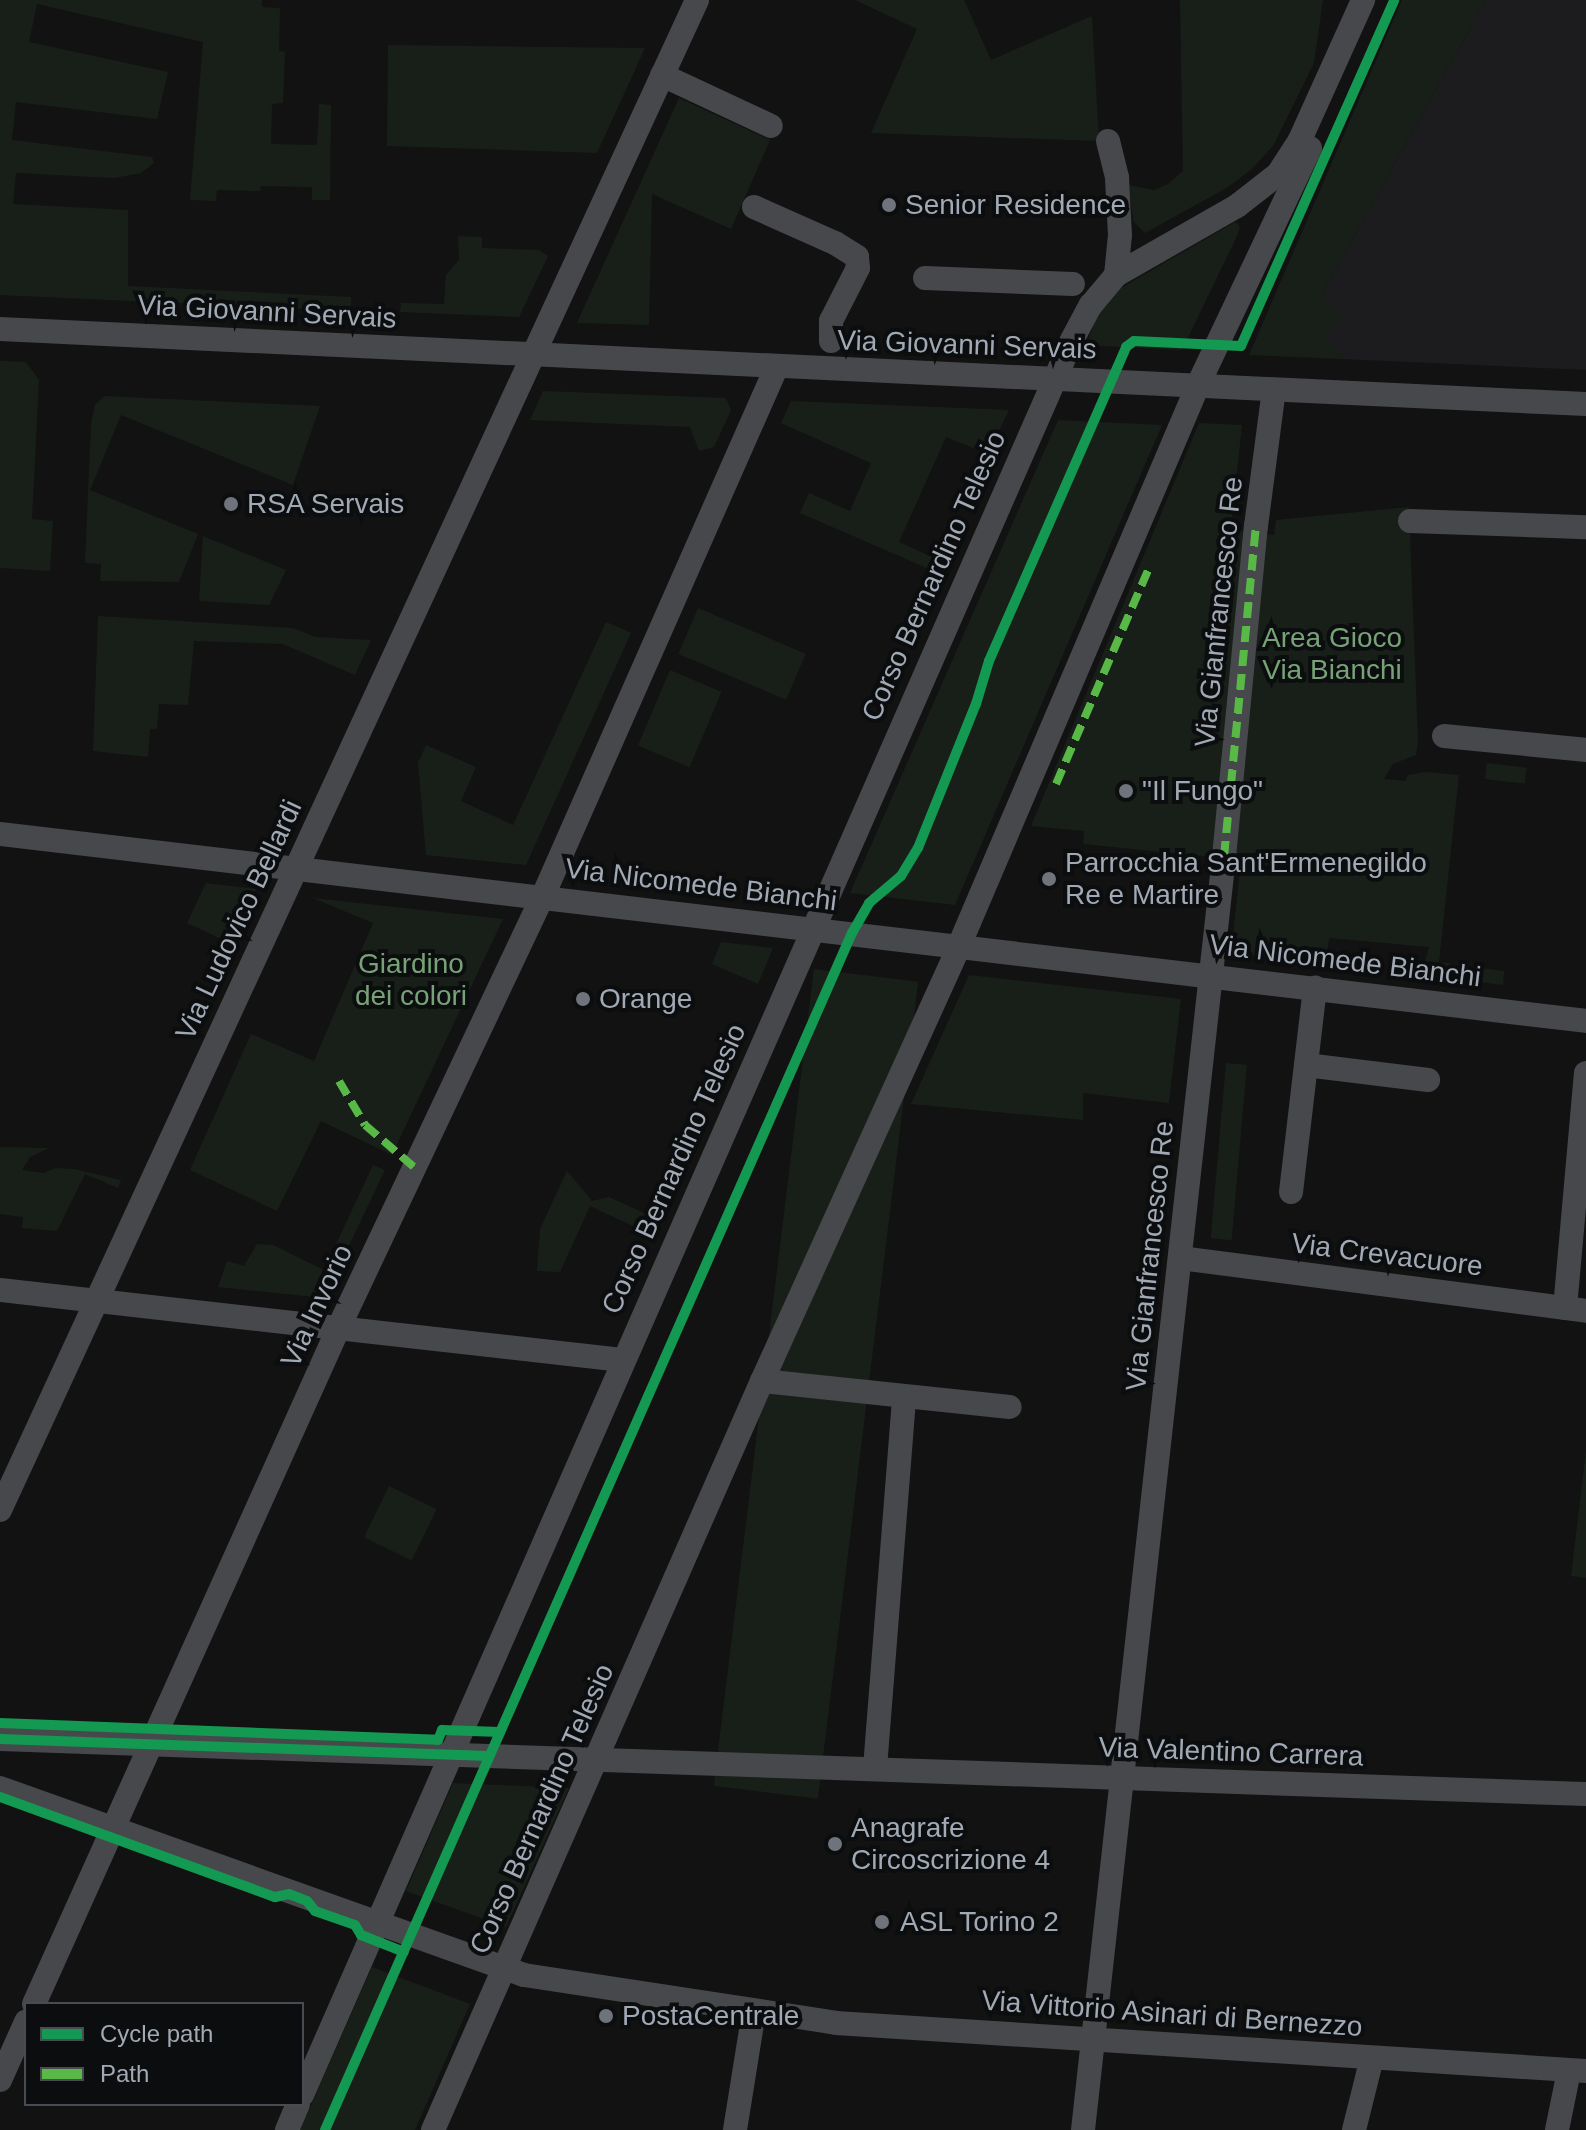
<!DOCTYPE html>
<html>
<head>
<meta charset="utf-8">
<style>
	body { margin:0 }
	#map { position:relative; width:1586px; height:2130px; overflow:hidden; background:#121212; font-family:Arial,sans-serif }
	div>[style] { position:absolute }
	.built>* { inset:0; background:#1c1c1e }
	.green>* { inset:0; background:#181f19; transform-origin:0 0 }
	.minor>* { height:24px; margin:-12px; padding:0 12px; transform-origin:12px; border-radius:12px; background:#46484b }
	.quiet>* { height:8px; margin-top:-4px; transform-origin:0; background:repeating-linear-gradient(90deg,#58b947 0 16px,transparent 0 24px) }
	.cycleway>* { height:10px; margin:-5px; padding:0 5px; transform-origin:5px; border-radius:5px; background:#139951 }
	.dots>* { width:22px; height:22px; translate:-50% -50%; box-sizing:border-box; border:4px solid #0c0d0e; border-radius:50% }
	span { translate:-50% -50%; white-space:nowrap; text-align:center; line-height:1.15; -webkit-text-stroke:8px #0c0d0e; paint-order:stroke }
	.poi-label { font-size:28px; color:#a1a9b5 }
	.left { translate:0 -50%; text-align:left }
	.street-label { font-size:28px; color:#a1a9b5 }
	.park-label { font-size:28px; color:#77a277 }
	.legend { position:absolute; left:24px; top:2002px; width:280px; height:104px; box-sizing:border-box; background:#0c0d0e; border:2px solid #484b51; margin:0; padding:10px 14px; list-style:none; font-size:24px; color:#a1a9b5 }
	.legend li { display:flex; align-items:center; gap:16px; height:40px }
	.legend b { width:40px; border:2px solid #484b51 }
</style>
</head>
<body>
<div id="map">
	<div class="built">
		<i style="clip-path:polygon(1486px 0,1586px 0,1586px 370px,1342px 359px,1326px 339px,1322px 294px)"></i>
	</div>
	<div class="green">
		<i style="clip-path:polygon(0 0,262px 0,262px 7px,280px 8px,279px 51px,285px 52px,283px 103px,272px 104px,271px 144px,317px 145px,319px 104px,331px 105px,330px 200px,312px 200px,312px 187px,261px 186px,260px 191px,217px 190px,216px 201px,190px 200px,203px 42px,37px 4px,29px 42px,168px 72px,157px 119px,16px 102px,12px 140px,152px 157px,154px 163px,141px 173px,114px 178px,16px 173px,13px 204px,128px 210px,128px 286px,351px 297px,351px 311px,0 295px)"></i>
		<i style="clip-path:polygon(855px 0,964px 0,991px 60px,1092px 16px,1099px 141px,871px 133px,917px 29px)"></i>
		<i style="clip-path:polygon(1180px 0,1323px 0,1314px 63px,1273px 146px,1252px 169px,1228px 187px,1145px 233px,1133px 221px,1129px 185px,1154px 190px,1168px 184px,1183px 171px)"></i>
		<i style="clip-path:polygon(1402px 0,1486px 0,1322px 294px,1340px 316px,1326px 339px,1342px 359px,1249px 355px)"></i>
		<i style="clip-path:polygon(388px 45px,547px 47px,645px 48px,597px 153px,387px 146px)"></i>
		<i style="clip-path:polygon(679px 98px,770px 140px,731px 229px,652px 194px,649px 325px,577px 323px)"></i>
		<i style="clip-path:polygon(1235px 222px,1240px 226px,1237px 236px,1182px 350px,1086px 345px,1099px 311px,1114px 292px)"></i>
		<i style="clip-path:polygon(458px 236px,482px 237px,482px 248px,539px 250px,548px 256px,519px 317px,400px 312px,401px 303px,444px 304px,446px 275px,459px 260px)"></i>
		<i style="clip-path:polygon(0 361px,26px 362px,39px 380px,32px 519px,53px 521px,50px 571px,0 568px)"></i>
		<i style="clip-path:polygon(543px 391px,726px 398px,731px 410px,714px 447px,699px 451px,690px 427px,530px 420px)"></i>
		<i style="clip-path:polygon(105px 396px,252px 403px,320px 406px,293px 485px,121px 415px,90px 490px,198px 534px,179px 582px,100px 581px,101px 564px,85px 563px,91px 423px,95px 405px)"></i>
		<i style="clip-path:polygon(791px 401px,1009px 410px,988px 454px,946px 437px,899px 542px,941px 561px,936px 572px,800px 513px,809px 493px,850px 511px,871px 463px,781px 423px)"></i>
		<i style="clip-path:polygon(1058px 420px,1162px 425px,955px 905px,850px 893px)"></i>
		<i style="clip-path:polygon(1199px 423px,1242px 425px,1231px 529px,1274px 535px,1276px 520px,1409px 507px,1418px 740px,1416px 755px,1393px 764px,1384px 779px,1405px 781px,1408px 775px,1426px 772px,1459px 775px,1439px 962px,1504px 971px,1503px 985px,1406px 973px,1424px 965px,1429px 947px,1329px 938px,1326px 964px,1231px 953px,1241px 860px,1083px 844px,1084px 831px,1031px 826px)"></i>
		<i style="clip-path:polygon(203px 536px,286px 570px,269px 605px,199px 601px)"></i>
		<i style="left:698px;top:608px;width:117px;height:50px;rotate:23deg"></i>
		<i style="clip-path:polygon(98px 616px,292px 628px,316px 637px,371px 640px,355px 675px,283px 644px,194px 641px,188px 705px,159px 704px,157px 729px,150px 729px,148px 757px,93px 751px)"></i>
		<i style="clip-path:polygon(606px 622px,631px 633px,526px 865px,426px 855px,418px 763px,426px 745px,476px 767px,461px 801px,513px 825px)"></i>
		<i style="left:670px;top:670px;width:56px;height:82px;rotate:23deg"></i>
		<i style="left:1487px;top:763px;width:40px;height:16px;rotate:7deg"></i>
		<i style="clip-path:polygon(206px 883px,256px 889px,232px 944px,187px 923px)"></i>
		<i style="clip-path:polygon(313px 898px,503px 919px,392px 1155px,321px 1121px,277px 1211px,190px 1170px,251px 1034px,314px 1061px,373px 923px)"></i>
		<i style="clip-path:polygon(721px 942px,773px 948px,758px 984px,712px 964px)"></i>
		<i style="left:814px;top:969px;width:105px;height:823px;rotate:7deg"></i>
		<i style="clip-path:polygon(969px 975px,1181px 999px,1169px 1103px,1083px 1093px,1083px 1120px,911px 1104px)"></i>
		<i style="left:1226px;top:1063px;width:21px;height:176px;rotate:5deg"></i>
		<i style="clip-path:polygon(0 1147px,49px 1148px,30px 1157px,22px 1170px,43px 1173px,56px 1168px,74px 1169px,121px 1180px,118px 1188px,85px 1174px,57px 1231px,22px 1228px,23px 1217px,0 1214px)"></i>
		<i style="clip-path:polygon(373px 1165px,385px 1170px,324px 1298px,218px 1287px,227px 1261px,244px 1266px,257px 1244px,273px 1245px,324px 1270px)"></i>
		<i style="clip-path:polygon(567px 1171px,592px 1201px,609px 1197px,655px 1218px,648px 1233px,590px 1206px,560px 1272px,537px 1271px,540px 1229px)"></i>
		<i style="clip-path:polygon(1586px 1451px,1586px 1578px,1571px 1576px)"></i>
		<i style="left:389px;top:1486px;width:53px;height:57px;rotate:26deg"></i>
		<i style="clip-path:polygon(453px 1783px,569px 1788px,506px 1927px,406px 1891px)"></i>
		<i style="clip-path:polygon(372px 1967px,470px 2004px,415px 2130px,300px 2130px)"></i>
	</div>
	<div class="minor">
		<i style="left:662px;top:75px;width:120px;rotate:25.1deg"></i>
		<i style="left:1108px;top:141px;width:38px;rotate:76deg"></i>
		<i style="left:1117px;top:178px;width:57px;rotate:87deg"></i>
		<i style="left:1120px;top:235px;width:40px;rotate:95.7deg"></i>
		<i style="left:754px;top:207px;width:89px;rotate:24deg"></i>
		<i style="left:835px;top:243px;width:26px;rotate:32deg"></i>
		<i style="left:857px;top:257px;width:11px;rotate:85deg"></i>
		<i style="left:858px;top:268px;width:59px;rotate:117deg"></i>
		<i style="left:831px;top:321px;width:20px;rotate:90deg"></i>
		<i style="left:925px;top:278px;width:148px;rotate:2.3deg"></i>
		<i style="left:0;top:329px;width:1588px;rotate:2.71deg"></i>
		<i style="left:1410px;top:521px;width:176px;rotate:2deg"></i>
		<i style="left:1444px;top:736px;width:143px;rotate:5.6deg"></i>
		<i style="left:0;top:834px;width:1597px;rotate:6.72deg"></i>
		<i style="left:1306px;top:1065px;width:123px;rotate:7deg"></i>
		<i style="left:1291px;top:1192px;width:206px;rotate:-83.3deg"></i>
		<i style="left:1180px;top:1258px;width:409px;rotate:7.4deg"></i>
		<i style="left:0;top:1290px;width:626px;rotate:6.42deg"></i>
		<i style="left:1565px;top:1308px;width:236px;rotate:-84.9deg"></i>
		<i style="left:762px;top:1381px;width:249px;rotate:6deg"></i>
		<i style="left:0;top:1510px;width:1663px;rotate:-65.22deg"></i>
		<i style="left:0;top:1739px;width:1587px;rotate:1.99deg"></i>
		<i style="left:875px;top:1768px;width:373px;rotate:-85.5deg"></i>
		<i style="left:0;top:1788px;width:556px;rotate:19.64deg"></i>
		<i style="left:524px;top:1975px;width:316px;rotate:8.7deg"></i>
		<i style="left:836px;top:2023px;width:752px;rotate:3.66deg"></i>
		<i style="left:34px;top:2004px;width:743px;rotate:-65.75deg"></i>
		<i style="left:339px;top:1327px;width:477px;rotate:-64.7deg"></i>
		<i style="left:543px;top:896px;width:579px;rotate:-66.18deg"></i>
		<i style="left:0;top:2080px;width:64px;rotate:-65.9deg"></i>
		<i style="left:302px;top:2095px;width:1916px;rotate:-66.31deg"></i>
		<i style="left:1072px;top:340px;width:40px;rotate:-62deg"></i>
		<i style="left:1091px;top:305px;width:39px;rotate:-50deg"></i>
		<i style="left:1116px;top:275px;width:139px;rotate:-29.7deg"></i>
		<i style="left:1237px;top:206px;width:52px;rotate:-38deg"></i>
		<i style="left:1278px;top:174px;width:38px;rotate:-57deg"></i>
		<i style="left:1299px;top:142px;width:156px;rotate:-65.7deg"></i>
		<i style="left:287px;top:2130px;width:28px;rotate:-67deg"></i>
		<i style="left:433px;top:2130px;width:818px;rotate:-66.29deg"></i>
		<i style="left:762px;top:1381px;width:478px;rotate:-65.6deg"></i>
		<i style="left:959px;top:946px;width:610px;rotate:-66.92deg"></i>
		<i style="left:1198px;top:385px;width:262px;rotate:-64.7deg"></i>
		<i style="left:735px;top:2130px;width:121px;rotate:-80.9deg"></i>
		<i style="left:1083px;top:2130px;width:1281px;rotate:-83.68deg"></i>
		<i style="left:1224px;top:857px;width:333px;rotate:-84.5deg"></i>
		<i style="left:1256px;top:526px;width:137px;rotate:-82.5deg"></i>
		<i style="left:1354px;top:2130px;width:74px;rotate:-76deg"></i>
		<i style="left:1557px;top:2130px;width:60px;rotate:-78.5deg"></i>
	</div>
	<div class="quiet">
		<i style="left:1056px;top:784px;width:233px;rotate:-66.7deg"></i>
		<i style="left:1224px;top:857px;width:333px;rotate:-84.5deg"></i>
		<i style="left:339px;top:1081px;width:51px;rotate:59.4deg"></i>
		<i style="left:365px;top:1125px;width:66px;rotate:40.7deg"></i>
	</div>
	<div class="cycleway">
		<i style="left:0;top:1723px;width:438px;rotate:2.2deg"></i>
		<i style="left:438px;top:1740px;width:11px;rotate:-68deg"></i>
		<i style="left:442px;top:1730px;width:58px;rotate:2deg"></i>
		<i style="left:0;top:1739px;width:489px;rotate:2deg"></i>
		<i style="left:0;top:1797px;width:293px;rotate:20deg"></i>
		<i style="left:275px;top:1897px;width:14px;rotate:-12deg"></i>
		<i style="left:289px;top:1894px;width:19px;rotate:21deg"></i>
		<i style="left:307px;top:1901px;width:13px;rotate:51deg"></i>
		<i style="left:315px;top:1911px;width:42px;rotate:19.3deg"></i>
		<i style="left:355px;top:1925px;width:12px;rotate:59deg"></i>
		<i style="left:361px;top:1935px;width:46px;rotate:21.6deg"></i>
		<i style="left:325px;top:2130px;width:1308px;rotate:-66.24deg"></i>
		<i style="left:852px;top:933px;width:34px;rotate:-60deg"></i>
		<i style="left:869px;top:903px;width:42px;rotate:-40.2deg"></i>
		<i style="left:901px;top:876px;width:33px;rotate:-59deg"></i>
		<i style="left:918px;top:848px;width:155px;rotate:-68.1deg"></i>
		<i style="left:976px;top:704px;width:45px;rotate:-73.2deg"></i>
		<i style="left:989px;top:661px;width:343px;rotate:-66.4deg"></i>
		<i style="left:1126px;top:347px;width:10px;rotate:-37deg"></i>
		<i style="left:1134px;top:341px;width:107px;rotate:2.7deg"></i>
		<i style="left:1241px;top:346px;width:378px;rotate:-66.1deg"></i>
	</div>
	<div class="dots">
		<i style="left:889px;top:205px;background:#6f747c"></i>
		<i style="left:231px;top:504px;background:#6f747c"></i>
		<i style="left:1126px;top:791px;background:#6f747c"></i>
		<i style="left:1049px;top:879px;background:#6f747c"></i>
		<i style="left:583px;top:999px;background:#6f747c"></i>
		<i style="left:835px;top:1844px;background:#6f747c"></i>
		<i style="left:882px;top:1922px;background:#6f747c"></i>
		<i style="left:606px;top:2016px;background:#6f747c"></i>
	</div>
	<div class="poi-label">
		<span class="left" style="left:905px;top:205px">Senior Residence</span>
		<span class="left" style="left:247px;top:504px">RSA Servais</span>
		<span class="left" style="left:1142px;top:791px">"Il Fungo"</span>
		<span class="left" style="left:1065px;top:879px">Parrocchia Sant'Ermenegildo<br>Re e Martire</span>
		<span class="left" style="left:599px;top:999px">Orange</span>
		<span class="left" style="left:851px;top:1844px">Anagrafe<br>Circoscrizione 4</span>
		<span class="left" style="left:900px;top:1922px">ASL Torino 2</span>
		<span class="left" style="left:622px;top:2016px">PostaCentrale</span>
	</div>
	<div class="street-label">
		<span style="left:267px;top:312px;rotate:3deg">Via Giovanni Servais</span>
		<span style="left:967px;top:345px;rotate:2deg">Via Giovanni Servais</span>
		<span style="left:934px;top:576px;rotate:-66deg">Corso Bernardino Telesio</span>
		<span style="left:1219px;top:612px;rotate:-84deg">Via Gianfrancesco Re</span>
		<span style="left:701px;top:885px;rotate:7deg">Via Nicomede Bianchi</span>
		<span style="left:239px;top:920px;rotate:-65deg">Via Ludovico Bellardi</span>
		<span style="left:1345px;top:961px;rotate:7deg">Via Nicomede Bianchi</span>
		<span style="left:674px;top:1169px;rotate:-66deg">Corso Bernardino Telesio</span>
		<span style="left:1387px;top:1255px;rotate:7deg">Via Crevacuore</span>
		<span style="left:1150px;top:1256px;rotate:-84deg">Via Gianfrancesco Re</span>
		<span style="left:317px;top:1306px;rotate:-65deg">Via Invorio</span>
		<span style="left:1231px;top:1752px;rotate:2deg">Via Valentino Carrera</span>
		<span style="left:542px;top:1809px;rotate:-66deg">Corso Bernardino Telesio</span>
		<span style="left:1172px;top:2014px;rotate:4deg">Via Vittorio Asinari di Bernezzo</span>
	</div>
	<div class="park-label">
		<span style="left:1332px;top:654px">Area Gioco<br>Via Bianchi</span>
		<span style="left:411px;top:980px">Giardino<br>dei colori</span>
	</div>
	<ul class="legend">
	<li><b style="height:10px;background:#139951"></b>Cycle path</li>
	<li><b style="height:10px;background:#58b947"></b>Path</li>
	</ul>
</div>
</body>
</html>
